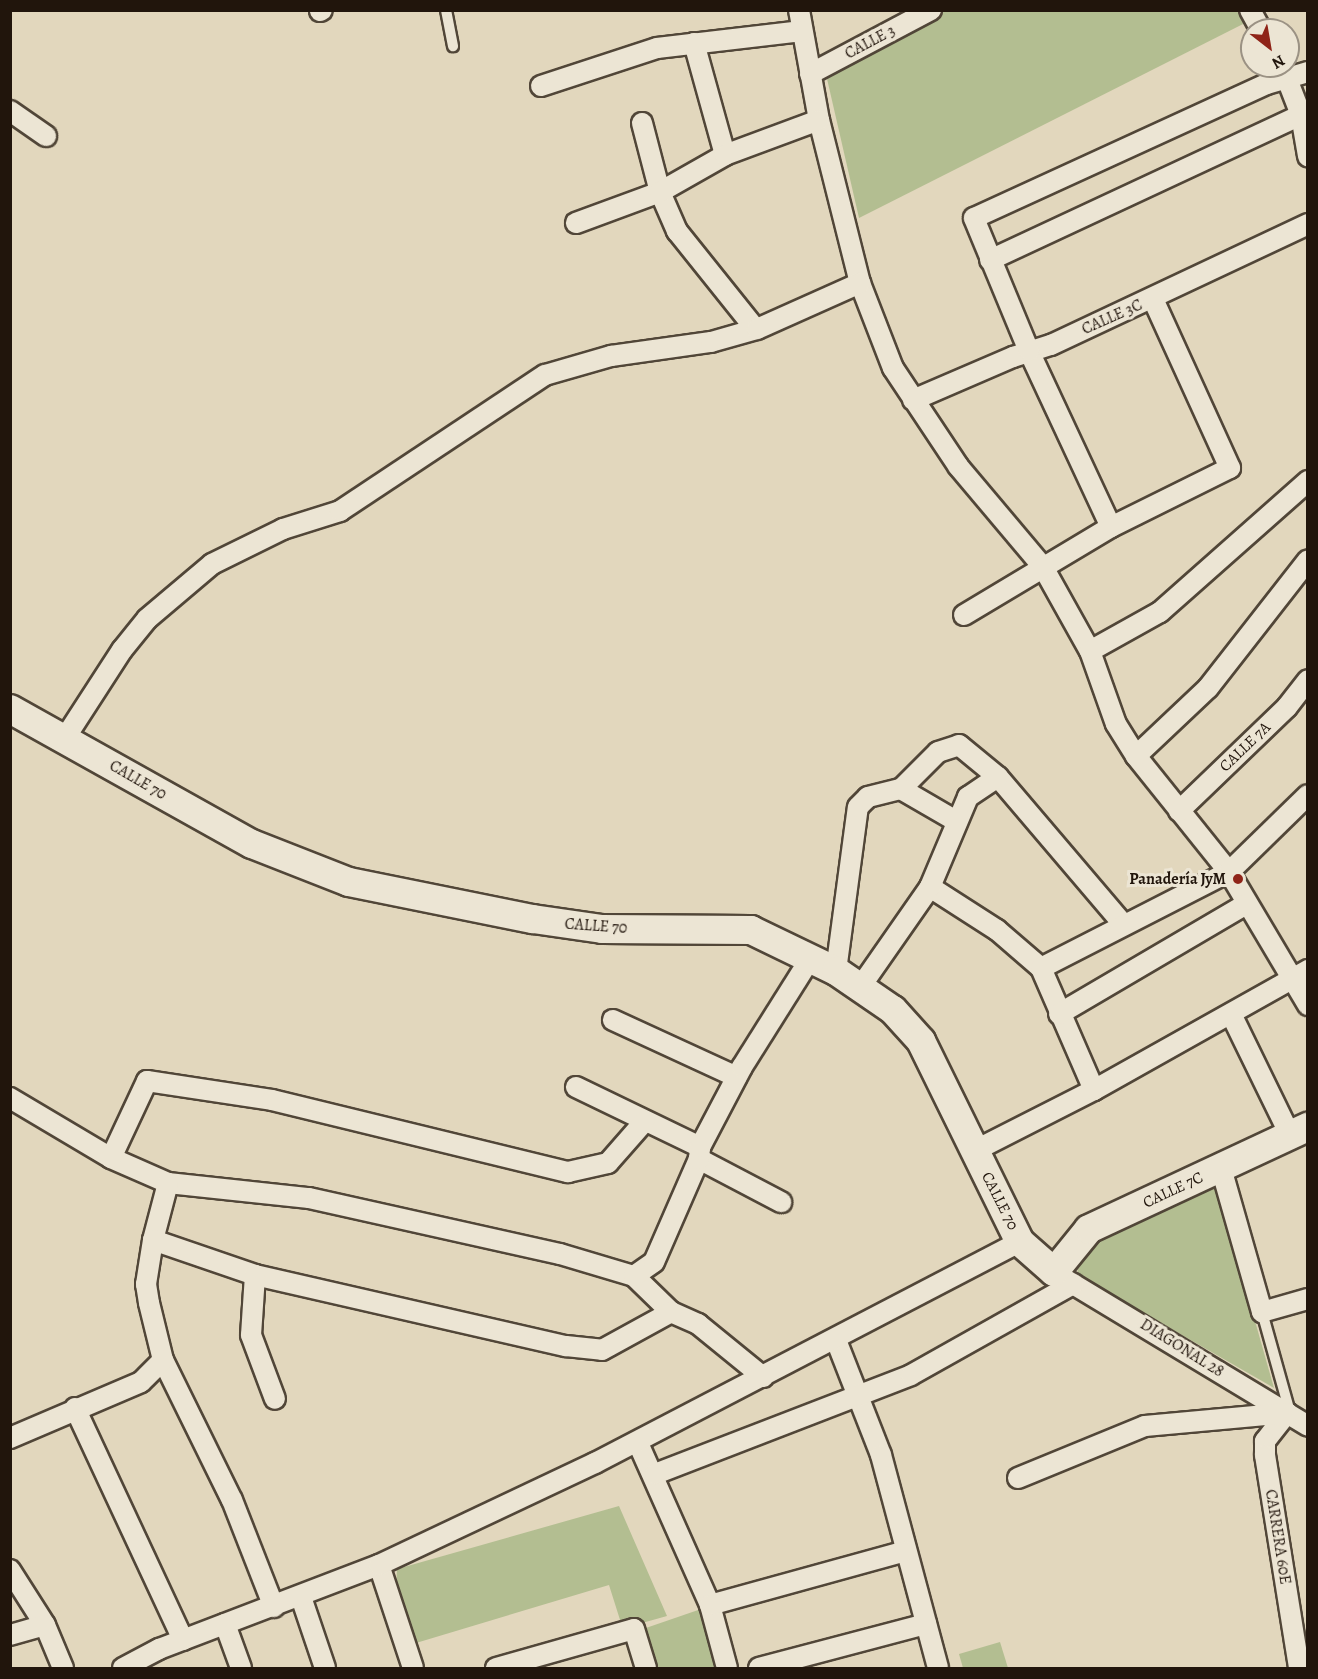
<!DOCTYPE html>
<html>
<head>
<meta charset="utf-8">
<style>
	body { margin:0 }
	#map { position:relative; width:1318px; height:1679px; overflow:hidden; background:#e2d7bd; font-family:Alegreya,serif }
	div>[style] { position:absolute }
	.green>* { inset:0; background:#b3be91 }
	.roads { filter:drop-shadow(2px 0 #514638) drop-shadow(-2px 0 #514638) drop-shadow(0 2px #514638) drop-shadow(0 -2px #514638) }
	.lane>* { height:10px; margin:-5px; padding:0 5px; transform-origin:5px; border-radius:5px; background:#ece5d4 }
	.street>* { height:20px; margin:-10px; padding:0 10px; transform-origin:10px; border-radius:10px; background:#ece5d4 }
	.secondary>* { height:28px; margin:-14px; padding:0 14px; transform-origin:14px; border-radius:14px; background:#ece5d4 }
	.dots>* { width:16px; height:16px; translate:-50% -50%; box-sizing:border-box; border:3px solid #ece5d4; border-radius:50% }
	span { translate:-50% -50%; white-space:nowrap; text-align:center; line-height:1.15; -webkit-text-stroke:6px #ece5d4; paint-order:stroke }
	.street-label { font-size:16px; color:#21150c }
	.poi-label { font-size:16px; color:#21150c; font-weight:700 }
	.right { translate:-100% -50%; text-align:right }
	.frame { position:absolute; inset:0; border:12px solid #21150c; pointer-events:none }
	.north { position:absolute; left:1240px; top:18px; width:60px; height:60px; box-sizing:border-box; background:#ece5d4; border:2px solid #9b9284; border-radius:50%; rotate:149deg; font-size:16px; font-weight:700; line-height:24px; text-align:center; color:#21150c }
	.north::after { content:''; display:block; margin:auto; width:21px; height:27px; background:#8f2418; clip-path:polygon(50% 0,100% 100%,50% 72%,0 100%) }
</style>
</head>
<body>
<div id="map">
	<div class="green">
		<i style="clip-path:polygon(1244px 10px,1249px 21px,859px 218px,825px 70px,940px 11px)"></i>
		<i style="clip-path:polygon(1215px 1180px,1274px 1388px,1079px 1276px,1075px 1261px,1097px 1237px)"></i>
		<i style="clip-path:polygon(619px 1506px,667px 1616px,642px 1623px,639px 1617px,621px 1623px,609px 1585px,416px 1643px,396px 1591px,397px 1569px)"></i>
		<i style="clip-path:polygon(704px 1608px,723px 1668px,656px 1668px,643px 1629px)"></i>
		<i style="clip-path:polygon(1000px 1642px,1008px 1668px,963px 1668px,959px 1654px)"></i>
	</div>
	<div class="roads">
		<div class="lane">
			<i style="left:446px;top:10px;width:37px;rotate:79deg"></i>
			<i style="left:1262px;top:1312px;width:108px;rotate:74.4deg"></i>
		</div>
		<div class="street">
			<i style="left:799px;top:10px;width:112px;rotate:79.7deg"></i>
			<i style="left:819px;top:120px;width:168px;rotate:75.9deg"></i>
			<i style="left:860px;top:283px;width:91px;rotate:68.8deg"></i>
			<i style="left:893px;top:368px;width:118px;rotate:56.4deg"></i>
			<i style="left:958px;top:466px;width:132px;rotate:49.9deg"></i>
			<i style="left:1043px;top:567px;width:96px;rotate:60.8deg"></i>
			<i style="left:1090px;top:651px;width:77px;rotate:70.4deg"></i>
			<i style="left:1116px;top:724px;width:38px;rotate:58deg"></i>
			<i style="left:1136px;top:756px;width:149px;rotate:51.3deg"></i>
			<i style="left:1229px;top:872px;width:155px;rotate:59.3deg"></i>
			<i style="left:1250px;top:10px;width:23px;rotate:61deg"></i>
			<i style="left:320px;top:11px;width:2px;rotate:-27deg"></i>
			<i style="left:694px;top:43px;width:116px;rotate:74.5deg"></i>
			<i style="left:1282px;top:66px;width:53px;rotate:68.8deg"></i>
			<i style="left:1301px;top:115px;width:42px;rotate:80.3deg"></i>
			<i style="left:810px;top:74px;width:137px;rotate:-27.9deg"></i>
			<i style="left:541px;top:86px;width:122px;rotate:-18.1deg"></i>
			<i style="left:657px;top:48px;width:146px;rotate:-6.7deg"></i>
			<i style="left:10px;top:111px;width:44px;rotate:34.8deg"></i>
			<i style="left:642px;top:123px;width:71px;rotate:75.4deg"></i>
			<i style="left:660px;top:192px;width:43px;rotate:66.4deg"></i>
			<i style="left:677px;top:231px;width:123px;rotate:51.3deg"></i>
			<i style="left:576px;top:223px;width:90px;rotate:-20.3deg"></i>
			<i style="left:660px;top:192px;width:75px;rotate:-29.6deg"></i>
			<i style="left:725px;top:155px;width:100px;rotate:-20.4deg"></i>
			<i style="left:990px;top:260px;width:343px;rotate:-25deg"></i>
			<i style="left:913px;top:400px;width:109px;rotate:-23.3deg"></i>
			<i style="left:1013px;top:357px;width:40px;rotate:-18deg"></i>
			<i style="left:1051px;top:345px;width:284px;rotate:-25.2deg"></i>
			<i style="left:1111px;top:527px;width:194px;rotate:-115deg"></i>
			<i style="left:1029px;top:351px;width:144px;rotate:-112.5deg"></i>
			<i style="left:974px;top:218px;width:322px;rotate:-24.6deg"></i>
			<i style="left:1267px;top:84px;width:43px;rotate:-16.3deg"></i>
			<i style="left:964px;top:615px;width:171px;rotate:-30.9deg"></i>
			<i style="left:1111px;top:527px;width:133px;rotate:-26.4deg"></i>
			<i style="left:1230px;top:468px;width:186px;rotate:-114.5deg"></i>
			<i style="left:1090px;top:651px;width:80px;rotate:-29.1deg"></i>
			<i style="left:1160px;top:612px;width:198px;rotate:-41.5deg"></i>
			<i style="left:65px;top:738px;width:105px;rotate:-57.1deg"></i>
			<i style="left:122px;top:650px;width:40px;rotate:-51deg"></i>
			<i style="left:147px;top:619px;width:85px;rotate:-40.2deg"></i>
			<i style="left:212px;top:564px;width:79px;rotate:-26.2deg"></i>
			<i style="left:283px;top:529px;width:60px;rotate:-17.5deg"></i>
			<i style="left:340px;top:511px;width:246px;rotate:-33.6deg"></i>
			<i style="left:545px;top:375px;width:69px;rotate:-16.1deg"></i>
			<i style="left:611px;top:356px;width:101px;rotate:-8deg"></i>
			<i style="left:711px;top:342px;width:48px;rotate:-15.8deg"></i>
			<i style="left:757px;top:329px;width:113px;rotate:-24.1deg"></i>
			<i style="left:1136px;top:756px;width:99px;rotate:-43.4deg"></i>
			<i style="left:1208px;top:688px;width:162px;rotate:-52deg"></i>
			<i style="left:901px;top:789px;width:52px;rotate:-45deg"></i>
			<i style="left:938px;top:752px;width:22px;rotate:-18deg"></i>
			<i style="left:959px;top:745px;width:50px;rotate:39.4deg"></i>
			<i style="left:998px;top:777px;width:194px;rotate:49.6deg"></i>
			<i style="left:1179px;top:811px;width:150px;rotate:-43.9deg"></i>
			<i style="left:1287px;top:707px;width:34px;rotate:-52deg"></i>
			<i style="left:930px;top:887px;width:80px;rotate:32.7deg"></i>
			<i style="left:997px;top:930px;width:58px;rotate:40.8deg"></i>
			<i style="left:1041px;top:968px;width:133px;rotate:66.5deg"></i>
			<i style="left:1041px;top:968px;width:211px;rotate:-27.1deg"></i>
			<i style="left:1229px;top:872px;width:110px;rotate:-44.3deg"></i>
			<i style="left:836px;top:971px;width:165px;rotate:-82.4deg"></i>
			<i style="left:858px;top:807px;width:14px;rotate:-45deg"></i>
			<i style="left:868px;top:797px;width:34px;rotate:-14deg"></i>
			<i style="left:901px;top:789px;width:64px;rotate:30.2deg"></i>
			<i style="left:861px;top:986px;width:121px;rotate:-55.1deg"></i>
			<i style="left:930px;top:887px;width:98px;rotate:-67.1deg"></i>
			<i style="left:968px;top:797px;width:36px;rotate:-34deg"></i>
			<i style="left:1059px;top:1014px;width:216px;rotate:-30.4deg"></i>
			<i style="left:1231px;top:1014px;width:135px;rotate:64deg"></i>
			<i style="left:613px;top:1020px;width:136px;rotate:24.7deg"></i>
			<i style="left:576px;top:1087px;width:138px;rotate:25.8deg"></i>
			<i style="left:10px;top:1098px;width:117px;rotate:30.7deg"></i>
			<i style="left:111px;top:1158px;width:62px;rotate:23.7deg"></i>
			<i style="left:168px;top:1183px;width:142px;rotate:6.1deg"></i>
			<i style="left:309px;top:1198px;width:257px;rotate:12.6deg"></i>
			<i style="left:560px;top:1254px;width:77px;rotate:16.6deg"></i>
			<i style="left:634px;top:1276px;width:52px;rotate:44.2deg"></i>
			<i style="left:671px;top:1312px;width:30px;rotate:24deg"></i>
			<i style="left:698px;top:1324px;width:84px;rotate:39.2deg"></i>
			<i style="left:976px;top:1150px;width:132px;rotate:-27deg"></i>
			<i style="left:1094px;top:1090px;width:245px;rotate:-29.3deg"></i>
			<i style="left:111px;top:1158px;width:85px;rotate:-64.9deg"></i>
			<i style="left:147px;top:1081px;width:126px;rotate:8.6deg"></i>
			<i style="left:272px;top:1100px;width:305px;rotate:13.7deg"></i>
			<i style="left:568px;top:1172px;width:41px;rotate:-12.7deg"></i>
			<i style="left:608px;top:1163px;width:55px;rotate:-48.7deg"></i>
			<i style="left:699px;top:1159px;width:93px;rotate:27.7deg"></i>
			<i style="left:1221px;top:1168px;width:150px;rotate:74.1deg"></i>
			<i style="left:1262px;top:1312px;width:48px;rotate:-15.8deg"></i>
			<i style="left:168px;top:1183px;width:59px;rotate:104.7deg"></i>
			<i style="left:153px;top:1240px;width:45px;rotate:99deg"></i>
			<i style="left:146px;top:1284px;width:19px;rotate:81deg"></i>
			<i style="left:149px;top:1303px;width:59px;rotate:76.2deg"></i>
			<i style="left:163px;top:1360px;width:156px;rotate:63.8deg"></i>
			<i style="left:232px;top:1500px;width:115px;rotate:68.6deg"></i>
			<i style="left:153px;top:1240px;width:108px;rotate:18.9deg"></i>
			<i style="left:255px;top:1275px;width:319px;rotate:12.9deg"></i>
			<i style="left:566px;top:1346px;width:36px;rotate:6deg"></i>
			<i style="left:602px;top:1350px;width:79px;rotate:-28.8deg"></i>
			<i style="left:255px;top:1275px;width:60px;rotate:93.8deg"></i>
			<i style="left:251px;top:1335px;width:68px;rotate:69.4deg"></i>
			<i style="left:634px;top:1276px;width:24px;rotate:-35deg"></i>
			<i style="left:654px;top:1262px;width:112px;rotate:-66.4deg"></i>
			<i style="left:699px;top:1159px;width:12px;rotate:-85deg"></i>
			<i style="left:700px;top:1147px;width:90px;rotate:-62.3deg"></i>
			<i style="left:742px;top:1067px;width:128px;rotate:-57.8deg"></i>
			<i style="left:1063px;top:1278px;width:286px;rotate:31.1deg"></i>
			<i style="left:836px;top:1340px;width:123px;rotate:68.6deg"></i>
			<i style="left:881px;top:1455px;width:220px;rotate:75deg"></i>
			<i style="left:75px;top:1408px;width:256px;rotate:65deg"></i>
			<i style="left:1287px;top:1413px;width:36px;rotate:128deg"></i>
			<i style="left:1265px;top:1441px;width:14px;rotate:90deg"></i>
			<i style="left:1265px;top:1455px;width:216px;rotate:80.9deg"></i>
			<i style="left:10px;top:1438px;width:142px;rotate:-23.1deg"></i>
			<i style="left:141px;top:1382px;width:31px;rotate:-45deg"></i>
			<i style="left:638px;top:1443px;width:177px;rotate:66deg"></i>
			<i style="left:710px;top:1605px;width:65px;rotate:74.9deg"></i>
			<i style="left:655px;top:1474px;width:274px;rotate:-21.1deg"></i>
			<i style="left:911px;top:1375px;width:186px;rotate:-29.3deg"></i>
			<i style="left:1018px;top:1478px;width:137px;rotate:-22.3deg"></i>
			<i style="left:1145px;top:1426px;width:143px;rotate:-5.2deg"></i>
			<i style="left:379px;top:1565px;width:108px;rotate:71.7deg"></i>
			<i style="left:10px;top:1570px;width:65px;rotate:57.5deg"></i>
			<i style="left:45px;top:1625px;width:47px;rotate:67.3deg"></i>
			<i style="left:301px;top:1597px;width:75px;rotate:71.3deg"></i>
			<i style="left:710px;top:1605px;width:203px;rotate:-15.4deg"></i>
			<i style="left:225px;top:1624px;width:47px;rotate:70deg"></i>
			<i style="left:10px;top:1635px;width:36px;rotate:-16deg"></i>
			<i style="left:123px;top:1668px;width:41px;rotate:-27.8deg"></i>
			<i style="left:159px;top:1649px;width:235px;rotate:-20.9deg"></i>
			<i style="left:379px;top:1565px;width:239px;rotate:-25.3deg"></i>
			<i style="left:595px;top:1463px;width:479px;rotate:-27.5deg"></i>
			<i style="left:496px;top:1668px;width:143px;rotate:-15.8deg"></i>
			<i style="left:634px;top:1629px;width:41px;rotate:72.9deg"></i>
			<i style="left:759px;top:1668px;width:173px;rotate:-14.8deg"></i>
		</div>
		<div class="secondary">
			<i style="left:10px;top:709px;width:277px;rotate:29.2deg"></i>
			<i style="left:252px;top:844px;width:104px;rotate:21.4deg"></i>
			<i style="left:349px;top:882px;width:188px;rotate:11.4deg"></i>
			<i style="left:533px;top:919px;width:70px;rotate:8.2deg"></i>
			<i style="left:602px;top:929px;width:149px;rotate:0.4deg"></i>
			<i style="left:751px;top:930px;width:94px;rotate:25.8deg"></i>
			<i style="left:836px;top:971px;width:69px;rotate:34.4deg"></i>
			<i style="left:893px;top:1010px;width:42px;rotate:47.9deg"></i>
			<i style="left:921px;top:1041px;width:224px;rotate:63.8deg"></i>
			<i style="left:1020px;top:1242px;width:45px;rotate:41.4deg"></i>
			<i style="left:1054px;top:1272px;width:55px;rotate:-50.9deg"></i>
			<i style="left:1089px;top:1229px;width:242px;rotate:-25deg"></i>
		</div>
	</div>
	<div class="dots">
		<i style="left:1238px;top:879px;background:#8f2418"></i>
	</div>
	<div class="street-label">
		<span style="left:870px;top:42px;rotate:-28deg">CALLE 3</span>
		<span style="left:1112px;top:317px;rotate:-24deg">CALLE 3C</span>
		<span style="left:1245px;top:747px;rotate:-44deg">CALLE 7A</span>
		<span style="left:138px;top:780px;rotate:30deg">CALLE 70</span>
		<span style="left:596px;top:926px;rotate:4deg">CALLE 70</span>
		<span style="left:1173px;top:1190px;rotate:-25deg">CALLE 7C</span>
		<span style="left:1000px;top:1201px;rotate:63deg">CALLE 70</span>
		<span style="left:1182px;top:1348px;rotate:32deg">DIAGONAL 28</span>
		<span style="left:1278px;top:1537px;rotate:81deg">CARRERA 60E</span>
	</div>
	<div class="poi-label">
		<span class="right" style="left:1226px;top:879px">Panadería JyM</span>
	</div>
	<div class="frame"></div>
	<div class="north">N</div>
</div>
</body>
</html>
